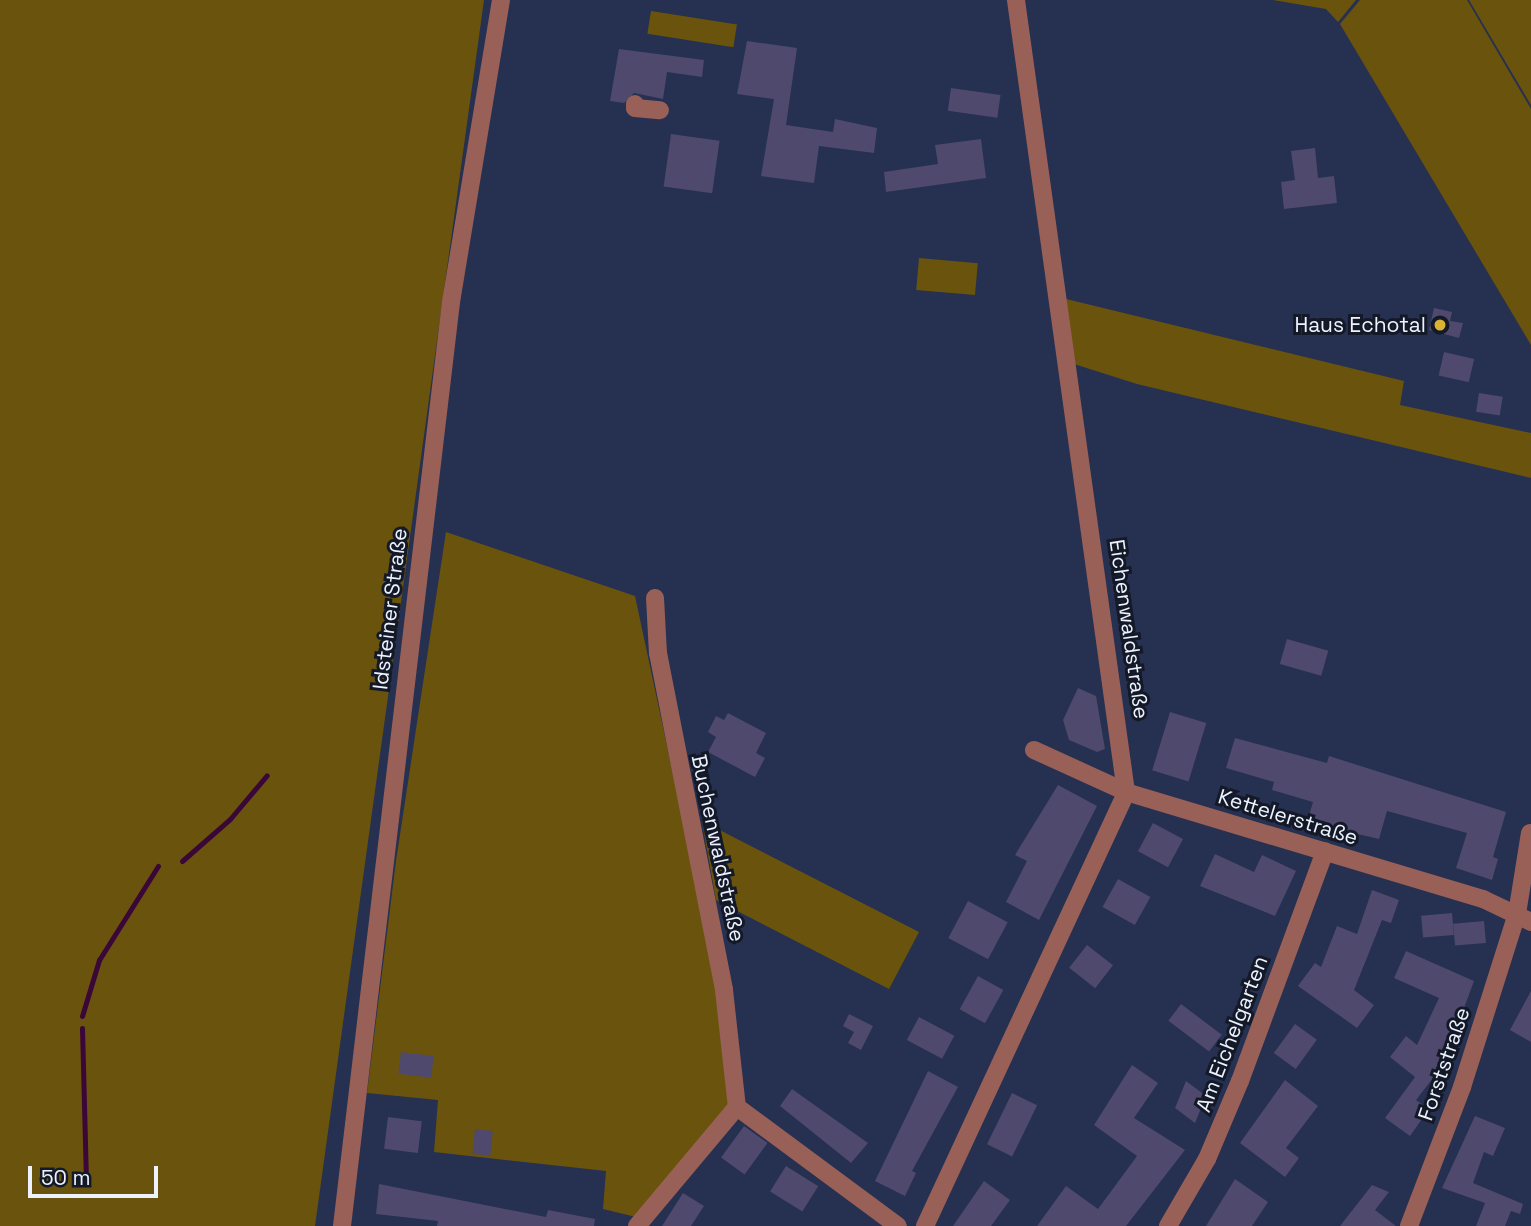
<!DOCTYPE html>
<html>
<head>
<meta charset="utf-8">
<style>
	body { margin:0 }
	#map { position:relative; width:1531px; height:1226px; overflow:hidden; background:#263050; font-family:"Space Grotesk",sans-serif }
	div>[style] { position:absolute }
	.green>* { inset:0; background:#6a540d; transform-origin:0 0 }
	.stream>* { height:5px; margin:-2.5px; padding:0 2.5px; transform-origin:2.5px; border-radius:2.5px; background:#3a0738 }
	.building>* { inset:0; background:#4e496d; transform-origin:0 0 }
	.minor>* { height:18px; margin:-9px; padding:0 9px; transform-origin:9px; border-radius:9px; background:#996057 }
	.dots>* { width:19px; height:19px; translate:-50% -50%; box-sizing:border-box; border:4px solid #141928; border-radius:50% }
	span { translate:-50% -50%; white-space:nowrap; text-align:center; line-height:1.15; -webkit-text-stroke:6px #141928; paint-order:stroke }
	.poi-label { font-size:21px; color:#edf2fe }
	.right { translate:-100% -50%; text-align:right }
	.street-label { font-size:21px; color:#edf2fe }
	.scale { position:absolute; left:28px; top:1166px; width:130px; height:32px; box-sizing:border-box; border:4px solid #edf2fe; border-top:0; padding-left:9px; font-size:21px; line-height:24px; white-space:nowrap; color:#edf2fe; -webkit-text-stroke:5px #141928; paint-order:stroke }
</style>
</head>
<body>
<div id="map">
	<div class="green">
		<i style="clip-path:polygon(0 0,484px 0,315px 1226px,0 1226px)"></i>
		<i style="clip-path:polygon(1273px 0,1356px 0,1338px 22px,1326px 9px)"></i>
		<i style="clip-path:polygon(1360px 0,1467px 0,1531px 109px,1531px 345px,1340px 24px)"></i>
		<i style="clip-path:polygon(1469px 0,1531px 0,1531px 105px)"></i>
		<i style="left:651px;top:11px;width:87px;height:23px;rotate:9deg"></i>
		<i style="left:919px;top:258px;width:59px;height:32px;rotate:5deg"></i>
		<i style="clip-path:polygon(1062px 298px,1404px 381px,1400px 405px,1531px 433px,1531px 478px,1137px 384px,1074px 364px)"></i>
		<i style="clip-path:polygon(446px 532px,635px 596px,720px 994px,729px 1108px,636px 1217px,603px 1209px,606px 1171px,434px 1152px,438px 1100px,367px 1093px,396px 861px)"></i>
		<i style="clip-path:polygon(702px 821px,919px 932px,889px 989px,716px 900px)"></i>
	</div>
	<div class="stream">
		<i style="left:182px;top:861px;width:64px;rotate:-41.2deg"></i>
		<i style="left:230px;top:819px;width:57px;rotate:-49.9deg"></i>
		<i style="left:82px;top:1016px;width:59px;rotate:-73.1deg"></i>
		<i style="left:99px;top:960px;width:111px;rotate:-57.9deg"></i>
		<i style="left:82px;top:1028px;width:149px;rotate:88.5deg"></i>
	</div>
	<div class="building">
		<i style="clip-path:polygon(747px 41px,797px 48px,786px 125px,833px 132px,835px 119px,877px 128px,874px 153px,819px 146px,814px 183px,761px 176px,774px 99px,737px 94px)"></i>
		<i style="clip-path:polygon(619px 49px,704px 60px,702px 77px,667px 72px,663px 99px,634px 93px,624px 103px,610px 101px)"></i>
		<i style="left:951px;top:88px;width:50px;height:23px;rotate:8deg"></i>
		<i style="left:671px;top:134px;width:49px;height:53px;rotate:8deg"></i>
		<i style="clip-path:polygon(981px 139px,986px 178px,886px 192px,884px 172px,938px 164px,935px 145px)"></i>
		<i style="clip-path:polygon(1315px 148px,1318px 178px,1334px 176px,1337px 203px,1284px 209px,1281px 182px,1295px 180px,1291px 151px)"></i>
		<i style="clip-path:polygon(1434px 308px,1452px 312px,1450px 321px,1463px 323px,1459px 338px,1429px 330px)"></i>
		<i style="left:1444px;top:352px;width:31px;height:24px;rotate:13deg"></i>
		<i style="left:1479px;top:393px;width:24px;height:19px;rotate:9deg"></i>
		<i style="left:1287px;top:639px;width:43px;height:26px;rotate:16deg"></i>
		<i style="clip-path:polygon(1078px 688px,1096px 696px,1105px 749px,1097px 752px,1069px 740px,1063px 720px)"></i>
		<i style="left:1170px;top:712px;width:38px;height:61px;rotate:17deg"></i>
		<i style="clip-path:polygon(728px 713px,766px 733px,756px 753px,765px 758px,755px 777px,708px 752px,716px 737px,708px 732px,716px 716px,724px 720px)"></i>
		<i style="clip-path:polygon(1235px 738px,1327px 763px,1329px 756px,1506px 812px,1493px 857px,1498px 859px,1492px 880px,1456px 868px,1467px 833px,1387px 811px,1379px 839px,1307px 822px,1313px 802px,1272px 790px,1274px 782px,1226px 768px)"></i>
		<i style="clip-path:polygon(1058px 785px,1097px 806px,1039px 920px,1006px 902px,1027px 861px,1015px 855px)"></i>
		<i style="left:1153px;top:823px;width:34px;height:32px;rotate:28deg"></i>
		<i style="clip-path:polygon(1215px 854px,1254px 872px,1262px 855px,1296px 871px,1275px 916px,1200px 886px)"></i>
		<i style="left:1118px;top:879px;width:37px;height:32px;rotate:29deg"></i>
		<i style="clip-path:polygon(1372px 890px,1399px 900px,1391px 923px,1382px 920px,1354px 990px,1374px 1005px,1357px 1028px,1298px 986px,1315px 963px,1321px 967px,1337px 926px,1357px 934px)"></i>
		<i style="left:968px;top:901px;width:45px;height:42px;rotate:28deg"></i>
		<i style="left:1452px;top:913px;width:22px;height:31px;rotate:85deg"></i>
		<i style="left:1484px;top:921px;width:22px;height:31px;rotate:85deg"></i>
		<i style="left:1087px;top:945px;width:33px;height:29px;rotate:38deg"></i>
		<i style="clip-path:polygon(1406px 951px,1474px 981px,1443px 1065px,1416px 1100px,1429px 1109px,1410px 1136px,1385px 1118px,1415px 1077px,1390px 1057px,1406px 1036px,1417px 1045px,1439px 998px,1394px 978px)"></i>
		<i style="left:978px;top:976px;width:29px;height:38px;rotate:29deg"></i>
		<i style="clip-path:polygon(1531px 991px,1531px 1042px,1510px 1030px)"></i>
		<i style="left:1181px;top:1004px;width:51px;height:21px;rotate:37deg"></i>
		<i style="clip-path:polygon(849px 1014px,873px 1026px,861px 1050px,848px 1043px,854px 1032px,843px 1026px)"></i>
		<i style="left:919px;top:1017px;width:40px;height:26px;rotate:28deg"></i>
		<i style="left:1295px;top:1024px;width:27px;height:36px;rotate:36deg"></i>
		<i style="left:401px;top:1052px;width:33px;height:22px;rotate:7deg"></i>
		<i style="clip-path:polygon(1132px 1065px,1158px 1083px,1134px 1118px,1185px 1150px,1126px 1226px,1037px 1226px,1066px 1186px,1098px 1209px,1137px 1156px,1094px 1125px)"></i>
		<i style="clip-path:polygon(928px 1071px,958px 1087px,912px 1171px,916px 1173px,905px 1196px,875px 1181px)"></i>
		<i style="clip-path:polygon(1285px 1080px,1318px 1106px,1286px 1148px,1299px 1158px,1285px 1177px,1240px 1143px)"></i>
		<i style="clip-path:polygon(1186px 1081px,1206px 1096px,1195px 1123px,1175px 1108px)"></i>
		<i style="clip-path:polygon(792px 1089px,868px 1143px,851px 1163px,780px 1106px)"></i>
		<i style="left:1012px;top:1093px;width:28px;height:57px;rotate:26deg"></i>
		<i style="clip-path:polygon(1475px 1116px,1505px 1128px,1493px 1156px,1484px 1152px,1473px 1183px,1523px 1204px,1520px 1214px,1511px 1211px,1505px 1226px,1476px 1226px,1485px 1203px,1442px 1188px)"></i>
		<i style="left:388px;top:1117px;width:34px;height:32px;rotate:7deg"></i>
		<i style="left:744px;top:1126px;width:29px;height:39px;rotate:36deg"></i>
		<i style="left:475px;top:1129px;width:18px;height:25px;rotate:6deg"></i>
		<i style="left:786px;top:1166px;width:38px;height:30px;rotate:32deg"></i>
		<i style="clip-path:polygon(1235px 1179px,1268px 1202px,1252px 1226px,1206px 1226px)"></i>
		<i style="clip-path:polygon(984px 1181px,1010px 1200px,991px 1226px,953px 1226px)"></i>
		<i style="clip-path:polygon(379px 1184px,546px 1217px,548px 1210px,595px 1219px,594px 1226px,437px 1226px,438px 1221px,376px 1214px)"></i>
		<i style="clip-path:polygon(1372px 1185px,1389px 1192px,1375px 1210px,1396px 1226px,1340px 1226px)"></i>
		<i style="clip-path:polygon(683px 1193px,704px 1206px,691px 1226px,662px 1226px)"></i>
	</div>
	<div class="minor">
		<i style="left:635px;top:104px;width:4px;rotate:90deg"></i>
		<i style="left:635px;top:108px;width:25px;rotate:5deg"></i>
		<i style="left:655px;top:598px;width:55px;rotate:86.9deg"></i>
		<i style="left:658px;top:653px;width:343px;rotate:78.9deg"></i>
		<i style="left:724px;top:990px;width:118px;rotate:83.7deg"></i>
		<i style="left:737px;top:1107px;width:200px;rotate:36.5deg"></i>
		<i style="left:1034px;top:750px;width:101px;rotate:24.5deg"></i>
		<i style="left:1126px;top:792px;width:373px;rotate:16.7deg"></i>
		<i style="left:1483px;top:899px;width:53px;rotate:25.6deg"></i>
		<i style="left:342px;top:1226px;width:930px;rotate:-83.27deg"></i>
		<i style="left:451px;top:302px;width:306px;rotate:-80.6deg"></i>
		<i style="left:637px;top:1226px;width:155px;rotate:-50deg"></i>
		<i style="left:925px;top:1226px;width:478px;rotate:-65.1deg"></i>
		<i style="left:1126px;top:792px;width:800px;rotate:-97.91deg"></i>
		<i style="left:1168px;top:1226px;width:78px;rotate:-59.8deg"></i>
		<i style="left:1207px;top:1159px;width:85px;rotate:-67.1deg"></i>
		<i style="left:1240px;top:1081px;width:245px;rotate:-69.7deg"></i>
		<i style="left:1409px;top:1226px;width:149px;rotate:-69.1deg"></i>
		<i style="left:1462px;top:1087px;width:182px;rotate:-72.4deg"></i>
		<i style="left:1517px;top:914px;width:82px;rotate:-80.9deg"></i>
	</div>
	<div class="dots">
		<i style="left:1440px;top:325px;background:#dbb233"></i>
	</div>
	<div class="poi-label">
		<span class="right" style="left:1426px;top:325px">Haus Echotal</span>
	</div>
	<div class="street-label">
		<span style="left:390px;top:609px;rotate:-83deg">Idsteiner Straße</span>
		<span style="left:1129px;top:629px;rotate:82deg">Eichenwaldstraße</span>
		<span style="left:1288px;top:817px;rotate:17deg">Kettelerstraße</span>
		<span style="left:718px;top:848px;rotate:78deg">Buchenwaldstraße</span>
		<span style="left:1232px;top:1034px;rotate:-69deg">Am Eichelgarten</span>
		<span style="left:1444px;top:1064px;rotate:-71deg">Forststraße</span>
	</div>
	<div class="scale">50 m</div>
</div>
</body>
</html>
